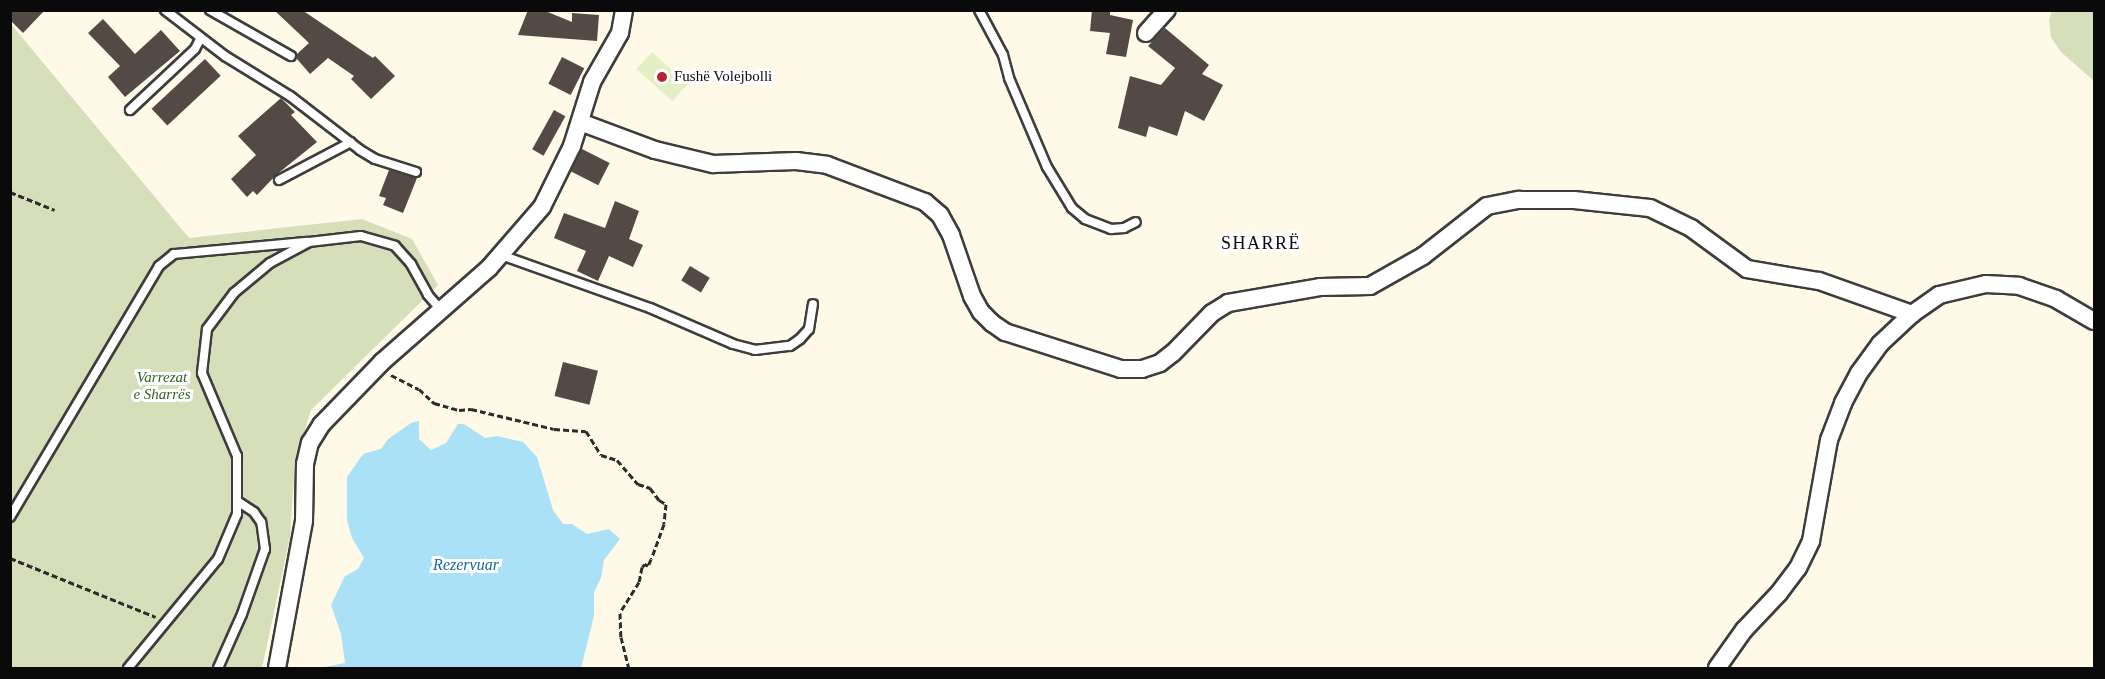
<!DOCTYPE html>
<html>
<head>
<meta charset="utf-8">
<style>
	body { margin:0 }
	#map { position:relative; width:2105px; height:679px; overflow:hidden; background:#fff9e7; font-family:Georgia,serif }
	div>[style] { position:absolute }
	.cemetery>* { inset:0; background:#d6dfba }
	.pitch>* { inset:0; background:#e4f0c3; transform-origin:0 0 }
	.water>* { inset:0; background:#abe1f7 }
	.building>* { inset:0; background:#534a46; transform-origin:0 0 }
	.path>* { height:3px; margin-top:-1.5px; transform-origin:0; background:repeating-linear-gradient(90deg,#2c2c2c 0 6px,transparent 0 9px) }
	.roads { filter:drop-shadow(2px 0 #3d3d3d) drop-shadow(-2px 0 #3d3d3d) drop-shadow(0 2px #3d3d3d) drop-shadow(0 -2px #3d3d3d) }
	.service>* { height:8px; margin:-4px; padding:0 4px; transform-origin:4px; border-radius:4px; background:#fff }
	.minor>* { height:16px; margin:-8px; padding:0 8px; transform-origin:8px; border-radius:8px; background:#fff }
	.dots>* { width:16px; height:16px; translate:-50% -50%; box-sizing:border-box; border:3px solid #fff; border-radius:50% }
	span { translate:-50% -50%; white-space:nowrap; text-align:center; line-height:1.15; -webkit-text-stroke:6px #fff; paint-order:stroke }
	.poi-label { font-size:15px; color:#0a0a0a }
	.left { translate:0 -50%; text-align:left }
	.park-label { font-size:15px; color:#2f621a; font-style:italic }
	.water-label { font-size:16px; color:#126b9d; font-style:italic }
	.quarter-label { font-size:18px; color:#0a0a0a; letter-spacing:1.5px }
	.frame { position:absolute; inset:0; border:12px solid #0a0a0a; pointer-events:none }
</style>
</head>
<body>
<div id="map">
	<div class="cemetery">
		<i style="clip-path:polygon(2052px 11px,2094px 11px,2094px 81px,2061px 52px,2051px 37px,2049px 20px)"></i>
		<i style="clip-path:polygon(10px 23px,189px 238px,362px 219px,412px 239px,438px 285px,311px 410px,295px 462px,290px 537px,262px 668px,11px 668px)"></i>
	</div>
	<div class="pitch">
		<i style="left:652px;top:52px;width:48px;height:23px;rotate:42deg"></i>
	</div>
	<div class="water">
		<i style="clip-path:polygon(419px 421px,419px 439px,431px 450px,446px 443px,458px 424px,464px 424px,485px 438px,497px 436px,523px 442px,537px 457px,553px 510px,563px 524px,572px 524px,587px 534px,609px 529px,620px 539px,604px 560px,601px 578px,594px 592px,594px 616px,581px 668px,320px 668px,345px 663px,341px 634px,331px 605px,345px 576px,358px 569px,364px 558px,352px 538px,347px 520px,347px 477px,363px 454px,381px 449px,388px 439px,411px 423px)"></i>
	</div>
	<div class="building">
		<i style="clip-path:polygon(10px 10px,45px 10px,23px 33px,10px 20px)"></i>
		<i style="clip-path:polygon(274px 10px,302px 10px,373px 58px,375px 56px,395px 76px,371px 99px,351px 79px,354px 76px,328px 58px,310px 74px,297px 59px,297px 54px,309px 43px)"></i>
		<i style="clip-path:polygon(528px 10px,543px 10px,572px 22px,572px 13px,599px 15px,597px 41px,518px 35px)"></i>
		<i style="clip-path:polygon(1092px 10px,1110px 10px,1110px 15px,1133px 20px,1126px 57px,1106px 54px,1110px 33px,1090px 31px)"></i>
		<i style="clip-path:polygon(103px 19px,135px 54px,161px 30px,180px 51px,125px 97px,108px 77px,120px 66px,88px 33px)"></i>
		<i style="clip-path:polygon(1165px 28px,1209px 65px,1202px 74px,1223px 85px,1204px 121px,1185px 111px,1177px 136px,1149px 126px,1146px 137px,1118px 128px,1130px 76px,1161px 85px,1175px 68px,1148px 46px)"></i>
		<i style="left:562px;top:57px;width:25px;height:30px;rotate:27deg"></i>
		<i style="left:205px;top:59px;width:23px;height:73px;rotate:47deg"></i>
		<i style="clip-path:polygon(281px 98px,295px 112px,291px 115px,317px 142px,276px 175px,257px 195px,253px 191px,247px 197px,231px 179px,256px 155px,238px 136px)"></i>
		<i style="left:554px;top:110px;width:13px;height:45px;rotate:29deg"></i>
		<i style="left:582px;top:149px;width:31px;height:25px;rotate:27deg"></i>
		<i style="clip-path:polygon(389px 170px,417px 178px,403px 213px,383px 205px,386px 198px,379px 196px)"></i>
		<i style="clip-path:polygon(615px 201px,639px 211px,629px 239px,643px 245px,633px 267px,609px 256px,598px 281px,577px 271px,586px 251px,554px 238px,564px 213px,605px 228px)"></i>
		<i style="left:690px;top:266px;width:23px;height:17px;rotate:31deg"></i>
		<i style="left:563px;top:362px;width:36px;height:35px;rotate:14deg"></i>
	</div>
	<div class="path">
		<i style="left:10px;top:192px;width:48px;rotate:21.8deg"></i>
		<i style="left:391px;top:375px;width:31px;rotate:27deg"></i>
		<i style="left:419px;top:389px;width:21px;rotate:43deg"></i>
		<i style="left:434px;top:403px;width:26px;rotate:16deg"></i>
		<i style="left:459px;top:410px;width:12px;rotate:-5deg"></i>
		<i style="left:471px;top:409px;width:85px;rotate:13.5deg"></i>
		<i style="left:554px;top:429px;width:32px;rotate:4deg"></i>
		<i style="left:586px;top:431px;width:28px;rotate:58deg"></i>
		<i style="left:601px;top:455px;width:17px;rotate:17deg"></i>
		<i style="left:617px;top:460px;width:32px;rotate:49deg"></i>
		<i style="left:638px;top:484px;width:13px;rotate:18deg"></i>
		<i style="left:650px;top:488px;width:15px;rotate:53deg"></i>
		<i style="left:659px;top:500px;width:8px;rotate:30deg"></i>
		<i style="left:666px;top:504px;width:20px;rotate:96deg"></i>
		<i style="left:664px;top:524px;width:37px;rotate:110deg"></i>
		<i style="left:651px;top:559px;width:8px;rotate:113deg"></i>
		<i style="left:648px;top:566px;width:4px;rotate:-146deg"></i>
		<i style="left:645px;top:564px;width:4px;rotate:135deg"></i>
		<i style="left:642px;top:567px;width:15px;rotate:101deg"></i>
		<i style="left:639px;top:582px;width:36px;rotate:122deg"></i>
		<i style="left:620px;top:613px;width:24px;rotate:88deg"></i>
		<i style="left:621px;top:637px;width:32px;rotate:76deg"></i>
		<i style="left:10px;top:558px;width:157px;rotate:22deg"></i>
	</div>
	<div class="roads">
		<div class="service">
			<i style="left:165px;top:10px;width:76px;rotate:37.5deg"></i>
			<i style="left:225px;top:56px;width:76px;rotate:31.6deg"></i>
			<i style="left:290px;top:96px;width:88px;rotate:37.6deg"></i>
			<i style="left:360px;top:150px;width:17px;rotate:31deg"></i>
			<i style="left:375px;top:159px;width:43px;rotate:17.6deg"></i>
			<i style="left:210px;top:10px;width:93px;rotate:29.6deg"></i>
			<i style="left:979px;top:10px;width:51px;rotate:61.9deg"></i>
			<i style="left:1003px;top:55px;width:24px;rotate:75deg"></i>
			<i style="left:1009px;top:78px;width:97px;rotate:66.9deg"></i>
			<i style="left:1047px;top:167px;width:48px;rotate:58.6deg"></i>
			<i style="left:1072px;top:208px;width:17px;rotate:40deg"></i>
			<i style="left:1085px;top:219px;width:28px;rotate:21deg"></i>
			<i style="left:1111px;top:229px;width:13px;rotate:-4deg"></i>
			<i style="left:1124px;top:228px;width:13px;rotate:-27deg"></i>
			<i style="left:130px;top:110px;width:89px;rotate:-43.2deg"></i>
			<i style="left:195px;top:49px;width:11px;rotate:-63deg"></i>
			<i style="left:279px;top:180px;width:81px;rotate:-27.8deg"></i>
			<i style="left:501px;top:255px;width:158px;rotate:19.6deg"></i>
			<i style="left:650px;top:308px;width:90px;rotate:23.4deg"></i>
			<i style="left:733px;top:344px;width:23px;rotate:15deg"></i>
			<i style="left:755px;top:350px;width:35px;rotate:-7deg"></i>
			<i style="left:790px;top:346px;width:12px;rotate:-35deg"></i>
			<i style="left:800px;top:339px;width:13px;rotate:-48deg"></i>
			<i style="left:809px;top:329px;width:25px;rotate:-81deg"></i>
			<i style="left:10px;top:517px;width:292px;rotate:-59.3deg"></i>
			<i style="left:159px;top:266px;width:19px;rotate:-39deg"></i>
			<i style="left:174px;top:254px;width:133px;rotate:-5.2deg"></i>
			<i style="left:128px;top:668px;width:141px;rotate:-50.5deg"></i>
			<i style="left:218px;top:559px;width:49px;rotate:-67.1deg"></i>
			<i style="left:237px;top:514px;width:58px;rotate:-90deg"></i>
			<i style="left:237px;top:456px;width:90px;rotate:-112.9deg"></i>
			<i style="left:202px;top:373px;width:44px;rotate:-83.5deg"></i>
			<i style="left:207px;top:329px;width:45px;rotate:-53.1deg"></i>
			<i style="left:234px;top:293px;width:47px;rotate:-39.8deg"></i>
			<i style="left:270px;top:263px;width:44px;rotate:-28.3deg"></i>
			<i style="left:309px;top:242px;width:52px;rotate:-6.6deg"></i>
			<i style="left:361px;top:236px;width:35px;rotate:16deg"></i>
			<i style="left:395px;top:246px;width:24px;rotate:48deg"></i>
			<i style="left:411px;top:264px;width:35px;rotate:61deg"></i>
			<i style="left:428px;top:295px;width:18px;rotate:49deg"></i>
			<i style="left:218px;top:668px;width:59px;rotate:-66deg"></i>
			<i style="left:242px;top:614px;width:69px;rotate:-70.5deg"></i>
			<i style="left:265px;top:549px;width:27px;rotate:-98deg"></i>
			<i style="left:261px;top:522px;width:12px;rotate:-125deg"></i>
			<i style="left:254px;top:512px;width:20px;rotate:-147deg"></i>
		</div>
		<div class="minor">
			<i style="left:1146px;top:33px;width:31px;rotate:-48deg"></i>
			<i style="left:580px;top:122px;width:80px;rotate:20.5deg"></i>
			<i style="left:655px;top:150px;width:60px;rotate:13.6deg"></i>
			<i style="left:713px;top:164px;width:83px;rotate:-2.1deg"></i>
			<i style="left:796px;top:161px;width:31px;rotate:7deg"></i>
			<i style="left:827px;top:165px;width:105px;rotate:20.7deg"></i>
			<i style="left:925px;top:202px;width:20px;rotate:41deg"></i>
			<i style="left:940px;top:215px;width:23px;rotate:61deg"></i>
			<i style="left:951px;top:235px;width:65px;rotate:71deg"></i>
			<i style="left:972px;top:296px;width:18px;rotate:61deg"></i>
			<i style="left:981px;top:312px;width:16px;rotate:45deg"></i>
			<i style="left:992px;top:323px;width:16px;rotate:35deg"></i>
			<i style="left:1005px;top:332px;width:122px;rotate:17.7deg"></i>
			<i style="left:1121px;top:369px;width:21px"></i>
			<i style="left:1142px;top:369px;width:19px;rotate:-18deg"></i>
			<i style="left:1160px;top:363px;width:16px;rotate:-38deg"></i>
			<i style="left:1173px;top:353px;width:56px;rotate:-45.7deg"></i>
			<i style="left:1212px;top:313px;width:19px;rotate:-32deg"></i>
			<i style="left:1228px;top:303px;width:93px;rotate:-9.9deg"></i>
			<i style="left:1320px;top:287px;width:50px;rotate:-1.1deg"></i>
			<i style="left:1370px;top:286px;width:61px;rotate:-29.5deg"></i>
			<i style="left:1423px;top:256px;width:81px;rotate:-38deg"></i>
			<i style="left:1487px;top:206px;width:33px;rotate:-11deg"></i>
			<i style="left:1519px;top:200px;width:55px"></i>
			<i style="left:1574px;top:200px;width:76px;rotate:6deg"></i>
			<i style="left:1650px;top:208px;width:46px;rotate:26deg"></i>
			<i style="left:1691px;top:228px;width:69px;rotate:36.2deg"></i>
			<i style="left:1747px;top:269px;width:73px;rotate:9.5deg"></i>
			<i style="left:1819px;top:281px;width:99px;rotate:19.5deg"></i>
			<i style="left:277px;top:668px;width:149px;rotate:-79.6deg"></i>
			<i style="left:304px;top:521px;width:57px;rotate:-89deg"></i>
			<i style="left:305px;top:464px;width:22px;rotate:-77deg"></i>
			<i style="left:310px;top:443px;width:22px;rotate:-58deg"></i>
			<i style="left:322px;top:424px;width:86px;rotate:-45.9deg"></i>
			<i style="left:382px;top:362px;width:142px;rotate:-41.3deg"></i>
			<i style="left:489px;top:268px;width:81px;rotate:-49deg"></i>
			<i style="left:542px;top:207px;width:68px;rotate:-63.8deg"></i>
			<i style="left:572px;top:146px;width:67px;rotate:-72.6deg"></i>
			<i style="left:592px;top:82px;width:56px;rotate:-60.3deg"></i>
			<i style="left:620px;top:33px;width:23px;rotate:-80deg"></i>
			<i style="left:1717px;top:668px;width:47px;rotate:-54.6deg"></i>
			<i style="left:1744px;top:630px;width:51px;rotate:-46.6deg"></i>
			<i style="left:1779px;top:593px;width:31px;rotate:-53deg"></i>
			<i style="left:1798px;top:568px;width:30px;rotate:-64deg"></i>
			<i style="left:1811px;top:541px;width:103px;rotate:-79.9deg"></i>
			<i style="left:1829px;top:440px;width:40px;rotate:-69deg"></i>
			<i style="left:1843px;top:403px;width:34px;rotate:-62deg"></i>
			<i style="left:1859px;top:373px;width:36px;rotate:-54deg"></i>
			<i style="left:1880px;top:344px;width:44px;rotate:-43.2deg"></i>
			<i style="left:1912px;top:314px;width:33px;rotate:-35deg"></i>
			<i style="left:1939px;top:295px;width:48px;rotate:-13.2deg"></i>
			<i style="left:1986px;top:284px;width:33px;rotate:3deg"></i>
			<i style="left:2019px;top:286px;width:39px;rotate:19deg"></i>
			<i style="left:2056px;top:299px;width:44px;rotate:30.1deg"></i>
		</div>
	</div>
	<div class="dots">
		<i style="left:662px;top:77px;background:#bc2134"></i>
	</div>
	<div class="poi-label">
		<span class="left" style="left:674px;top:77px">Fushë Volejbolli</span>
	</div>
	<div class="park-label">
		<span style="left:162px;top:386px">Varrezat<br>e Sharrës</span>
	</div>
	<div class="water-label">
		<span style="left:466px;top:565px">Rezervuar</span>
	</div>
	<div class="quarter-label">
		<span style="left:1261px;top:243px">SHARRË</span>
	</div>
	<div class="frame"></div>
</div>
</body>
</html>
